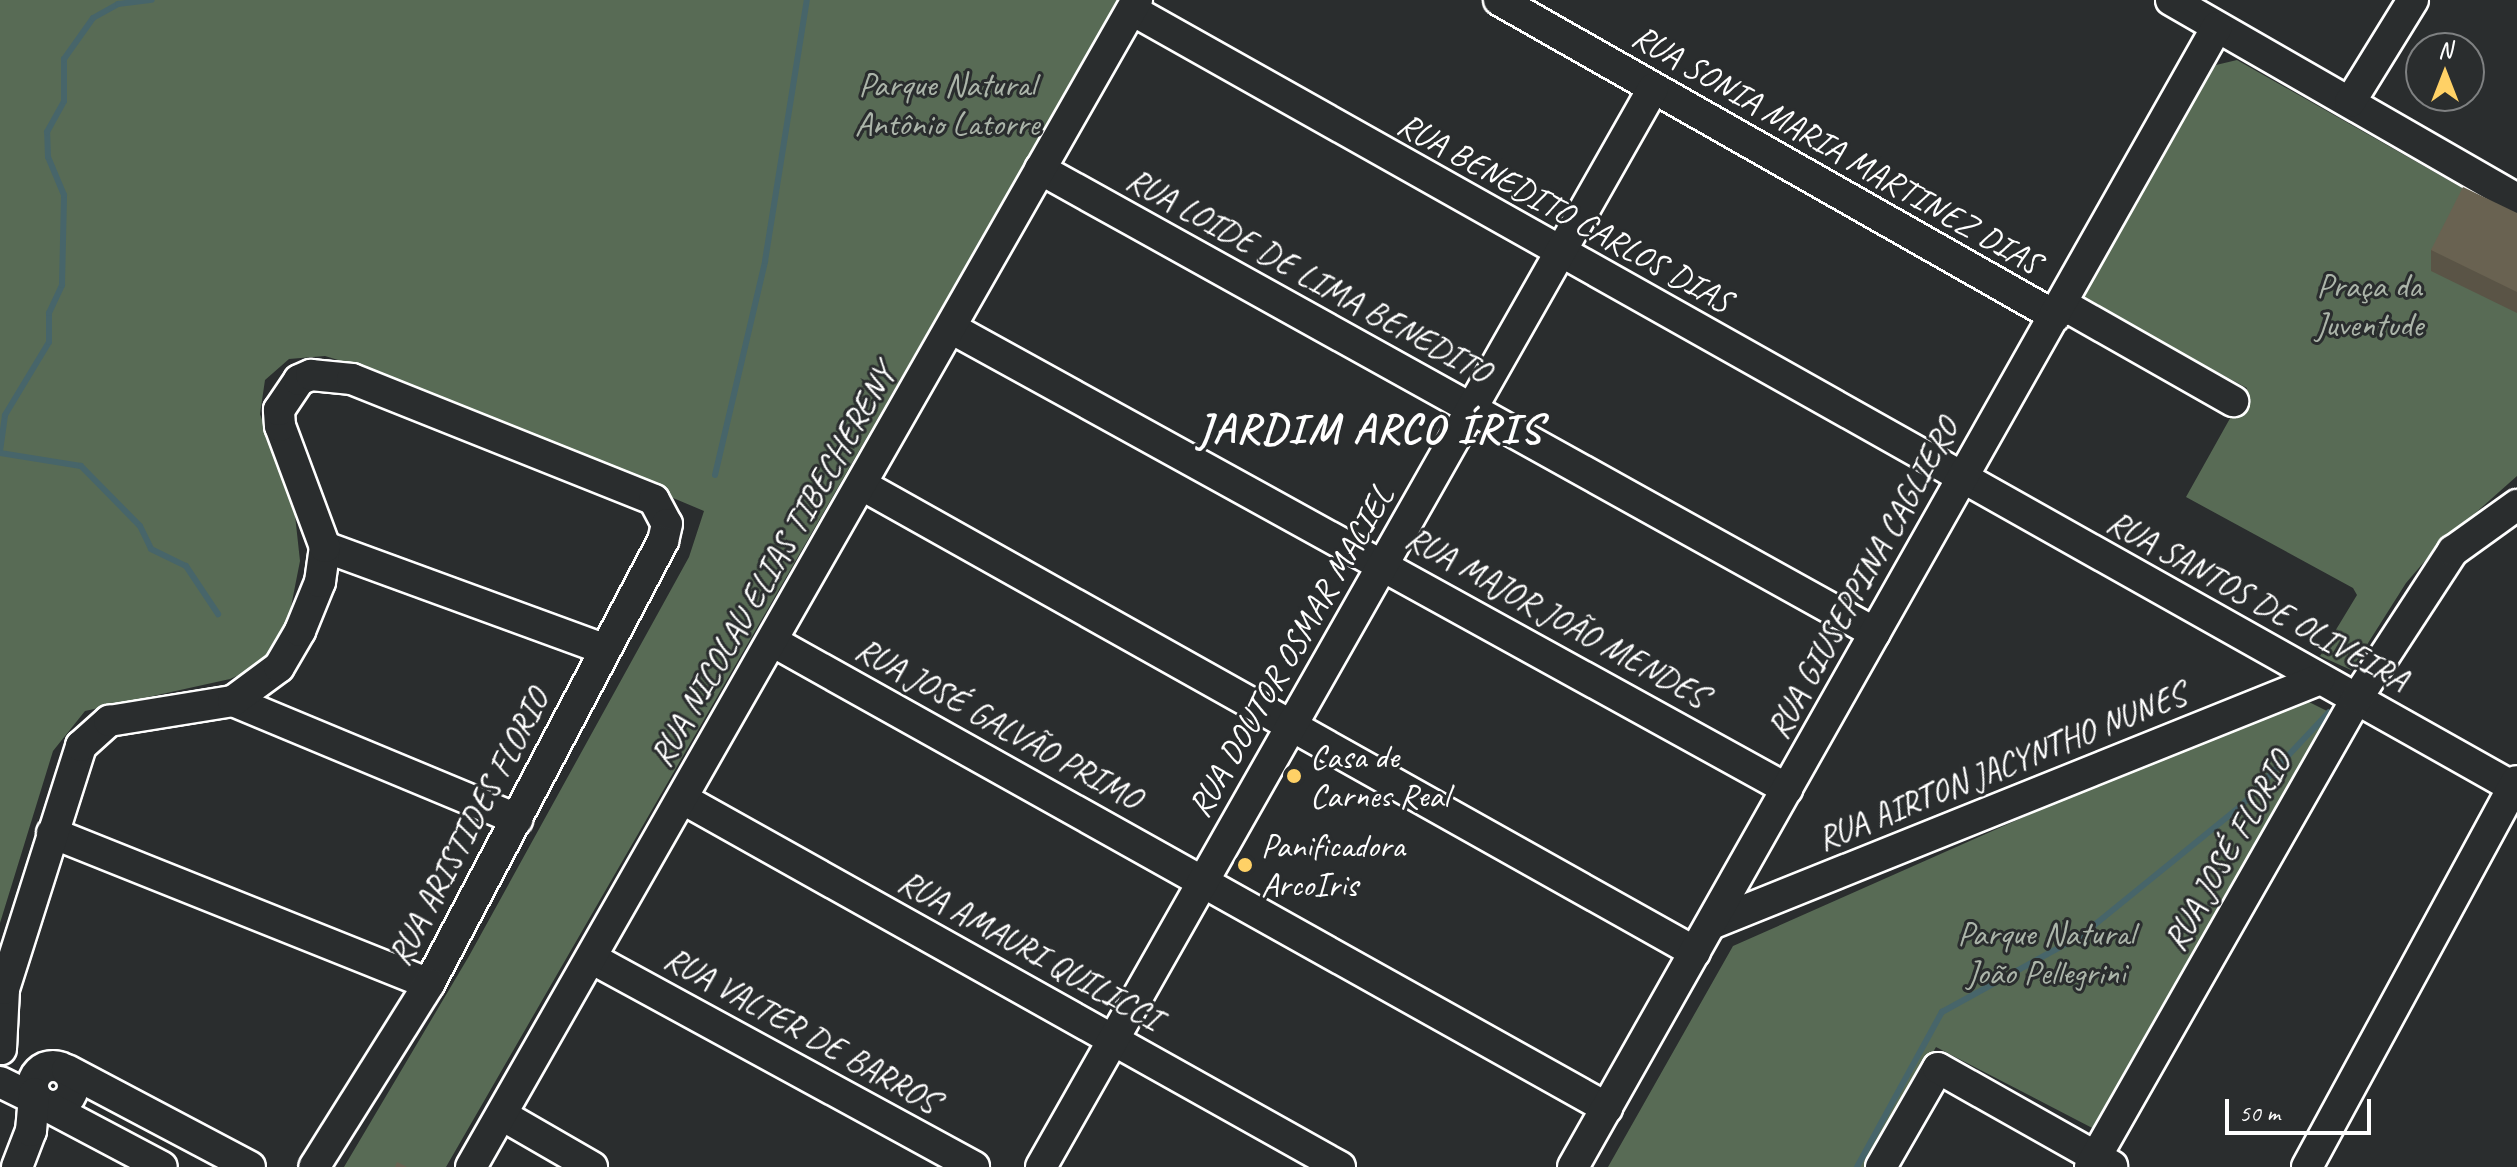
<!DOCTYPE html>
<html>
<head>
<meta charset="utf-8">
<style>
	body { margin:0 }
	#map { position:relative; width:2517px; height:1167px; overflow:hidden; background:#2a2d2e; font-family:Caveat,sans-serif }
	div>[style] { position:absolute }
	.green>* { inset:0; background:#586b55 }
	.stream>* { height:6px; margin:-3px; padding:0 3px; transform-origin:3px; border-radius:3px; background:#47656a }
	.roads { filter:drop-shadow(2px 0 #fff) drop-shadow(-2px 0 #fff) drop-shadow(0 2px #fff) drop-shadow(0 -2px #fff) }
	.minor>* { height:30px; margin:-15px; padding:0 15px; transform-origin:15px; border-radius:15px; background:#2a2d2e }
	.minor>.ring { margin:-15px; padding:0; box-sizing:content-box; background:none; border:30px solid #2a2d2e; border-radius:50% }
	.wall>* { inset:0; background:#5a5446 }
	.building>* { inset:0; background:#696251 }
	.dots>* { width:22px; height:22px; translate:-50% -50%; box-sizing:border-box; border:4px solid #2a2d2e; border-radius:50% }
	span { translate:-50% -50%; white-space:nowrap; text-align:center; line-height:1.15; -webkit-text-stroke:6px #2a2d2e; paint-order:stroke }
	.park-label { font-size:34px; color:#acb5aa }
	.street-label { font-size:34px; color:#fff }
	.poi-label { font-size:34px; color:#fff }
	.left { translate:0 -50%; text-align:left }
	.district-label { font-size:42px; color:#fff; font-weight:700; letter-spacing:2px }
	.north { position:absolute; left:2405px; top:32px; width:80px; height:80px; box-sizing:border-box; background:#2a2d2e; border:2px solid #7f8182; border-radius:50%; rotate:0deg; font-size:22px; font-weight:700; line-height:32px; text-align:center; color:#fff }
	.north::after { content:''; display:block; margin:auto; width:28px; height:36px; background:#ffd166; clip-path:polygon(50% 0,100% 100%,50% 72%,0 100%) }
	.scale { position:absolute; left:2225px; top:1099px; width:146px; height:36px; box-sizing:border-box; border:4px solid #fff; border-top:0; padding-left:10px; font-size:24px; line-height:28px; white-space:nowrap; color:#fff; -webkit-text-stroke:6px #2a2d2e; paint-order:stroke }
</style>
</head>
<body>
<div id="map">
	<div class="green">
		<i style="clip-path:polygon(0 0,1119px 0,446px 1167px,344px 1167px,469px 956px,689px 557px,704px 511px,364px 368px,325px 356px,289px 359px,265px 380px,260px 414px,295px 515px,300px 561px,287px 627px,263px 664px,230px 679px,85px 711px,53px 751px,0 923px)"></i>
		<i style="clip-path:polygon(2237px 60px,2517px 219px,2517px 476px,2436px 548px,2406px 583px,2351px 670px,2320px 656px,2357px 595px,2353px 588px,2186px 497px,2247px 388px,2081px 300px,2201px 85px,2216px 65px)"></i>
		<i style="clip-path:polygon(2297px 696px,2329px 712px,2100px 1132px,1936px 1047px,1868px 1167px,1608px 1167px,1733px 946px)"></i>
	</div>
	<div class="stream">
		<i style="left:0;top:451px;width:36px;rotate:-82deg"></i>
		<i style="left:5px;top:415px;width:85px;rotate:-58.9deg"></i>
		<i style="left:49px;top:342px;width:29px;rotate:-90deg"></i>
		<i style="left:49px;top:313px;width:31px;rotate:-65deg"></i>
		<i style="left:62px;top:285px;width:90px;rotate:-88.7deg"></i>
		<i style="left:64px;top:195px;width:41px;rotate:-112.8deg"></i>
		<i style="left:48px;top:157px;width:25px;rotate:-92deg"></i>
		<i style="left:47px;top:132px;width:35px;rotate:-61deg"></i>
		<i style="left:64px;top:101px;width:42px;rotate:-90deg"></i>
		<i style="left:64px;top:59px;width:50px;rotate:-54.7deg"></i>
		<i style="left:93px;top:18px;width:29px;rotate:-29deg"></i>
		<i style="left:118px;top:4px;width:34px;rotate:-7deg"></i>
		<i style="left:0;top:453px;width:82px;rotate:9.1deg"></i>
		<i style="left:81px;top:466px;width:84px;rotate:45.5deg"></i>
		<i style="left:140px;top:526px;width:25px;rotate:64deg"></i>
		<i style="left:151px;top:549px;width:39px;rotate:26deg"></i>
		<i style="left:186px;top:566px;width:58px;rotate:56.3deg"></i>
		<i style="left:715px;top:475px;width:220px;rotate:-76.8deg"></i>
		<i style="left:765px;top:261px;width:264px;rotate:-80.9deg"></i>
		<i style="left:1857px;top:1167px;width:177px;rotate:-61.3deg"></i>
		<i style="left:1942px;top:1012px;width:160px;rotate:-28.8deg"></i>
		<i style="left:2082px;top:935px;width:206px;rotate:-39.1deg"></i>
		<i style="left:2242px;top:805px;width:127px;rotate:-46.9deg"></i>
	</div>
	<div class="roads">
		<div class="minor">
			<i style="left:1499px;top:0;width:640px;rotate:29.61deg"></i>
			<i style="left:2171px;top:0;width:399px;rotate:29.9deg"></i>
			<i style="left:1132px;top:10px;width:1589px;rotate:29.36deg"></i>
			<i style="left:2350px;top:102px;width:120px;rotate:-58.3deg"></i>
			<i style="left:1040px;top:169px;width:955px;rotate:29.06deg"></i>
			<i style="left:2062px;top:304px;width:197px;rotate:29.6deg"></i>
			<i style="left:951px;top:328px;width:955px;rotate:28.87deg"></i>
			<i style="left:862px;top:485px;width:955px;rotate:29.28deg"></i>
			<i style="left:325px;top:547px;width:297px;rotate:20.1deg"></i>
			<i style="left:772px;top:641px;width:957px;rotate:29.22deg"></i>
			<i style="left:233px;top:701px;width:308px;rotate:22.6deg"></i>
			<i style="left:683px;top:799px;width:753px;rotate:29.25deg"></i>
			<i style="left:52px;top:833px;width:406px;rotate:21.8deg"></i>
			<i style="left:1711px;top:924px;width:656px;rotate:-21.91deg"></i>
			<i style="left:593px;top:959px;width:434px;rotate:28.6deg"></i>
			<i style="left:1px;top:1049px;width:60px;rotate:-87.1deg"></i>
			<i style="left:4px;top:989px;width:255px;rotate:-72.4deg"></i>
			<i style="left:81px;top:746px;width:38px;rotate:-42deg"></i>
			<i style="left:109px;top:721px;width:126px;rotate:-9.2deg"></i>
			<i style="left:233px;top:701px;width:57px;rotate:-36.5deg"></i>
			<i style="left:279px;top:667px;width:42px;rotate:-59.7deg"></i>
			<i style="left:300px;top:631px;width:53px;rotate:-67.8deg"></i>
			<i style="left:320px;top:582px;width:35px;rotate:-82deg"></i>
			<i style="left:325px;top:547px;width:129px;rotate:-110.4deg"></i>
			<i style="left:280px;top:426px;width:16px;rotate:-94deg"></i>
			<i style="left:279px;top:410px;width:36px;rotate:-56deg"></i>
			<i style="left:299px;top:380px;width:13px;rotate:-23deg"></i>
			<i style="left:311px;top:375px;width:41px;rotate:5.6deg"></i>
			<i style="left:352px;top:379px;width:325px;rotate:21.8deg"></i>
			<i style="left:654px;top:500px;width:27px;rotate:62deg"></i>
			<i style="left:667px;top:524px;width:17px;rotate:103deg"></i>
			<i style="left:663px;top:541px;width:501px;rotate:117.84deg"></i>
			<i style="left:429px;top:984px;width:216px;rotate:122.1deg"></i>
			<i class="ring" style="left:33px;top:1066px;width:10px;height:10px"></i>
			<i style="left:67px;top:1070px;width:207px;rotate:27.9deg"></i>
			<i style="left:0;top:1082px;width:46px;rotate:26deg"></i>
			<i style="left:45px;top:1105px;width:132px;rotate:27.9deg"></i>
			<i style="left:502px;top:1115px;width:104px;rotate:30deg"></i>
			<i style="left:17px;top:1167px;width:39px;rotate:-69deg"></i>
			<i style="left:31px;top:1131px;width:38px;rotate:-85deg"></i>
			<i style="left:471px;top:1167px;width:1344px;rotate:-60.29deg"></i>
			<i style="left:1041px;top:1167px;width:1240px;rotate:-60.42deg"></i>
			<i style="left:1573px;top:1167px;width:1309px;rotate:-60.54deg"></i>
			<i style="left:1881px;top:1167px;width:114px;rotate:-60.1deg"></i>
			<i style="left:1938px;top:1068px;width:200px;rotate:29.4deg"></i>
			<i style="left:2090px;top:1167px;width:540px;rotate:-60.35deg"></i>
			<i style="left:2357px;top:698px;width:176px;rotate:-56.9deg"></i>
			<i style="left:2453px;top:551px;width:79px;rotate:-35.7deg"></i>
			<i style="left:2307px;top:1167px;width:439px;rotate:-61.5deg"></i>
		</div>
	</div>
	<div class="wall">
		<i style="clip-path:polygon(2517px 213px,2517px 313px,2431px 271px,2431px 250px)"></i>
	</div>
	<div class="building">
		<i style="clip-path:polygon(2463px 187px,2517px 213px,2517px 292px,2431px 250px)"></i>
		<i style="clip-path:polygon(397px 1162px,407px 1167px,395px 1167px)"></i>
	</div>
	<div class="dots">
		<i style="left:1294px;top:776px;background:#ffd166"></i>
		<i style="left:1245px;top:865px;background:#ffd166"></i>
	</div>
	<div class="park-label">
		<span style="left:947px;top:104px">Parque Natural<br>Antônio Latorre</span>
		<span style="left:2369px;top:305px">Praça da<br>Juventude</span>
		<span style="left:2046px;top:953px">Parque Natural<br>João Pellegrini</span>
	</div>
	<div class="street-label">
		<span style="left:1837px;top:149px;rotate:30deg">RUA SONIA MARIA MARTINEZ DIAS</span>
		<span style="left:1565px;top:212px;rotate:29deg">RUA BENEDITO CARLOS DIAS</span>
		<span style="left:1309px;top:275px;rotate:29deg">RUA LOIDE DE LIMA BENEDITO</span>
		<span style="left:772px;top:565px;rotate:-60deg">RUA NICOLAU ELIAS TIBECHERENY</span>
		<span style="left:1862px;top:578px;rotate:-61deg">RUA GIUSEPPINA CAGLIERO</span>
		<span style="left:2258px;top:600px;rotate:29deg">RUA SANTOS DE OLIVEIRA</span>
		<span style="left:1557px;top:616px;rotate:29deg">RUA MAJOR JOÃO MENDES</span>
		<span style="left:1290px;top:651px;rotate:-60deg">RUA DOUTOR OSMAR MACIEL</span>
		<span style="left:999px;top:723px;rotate:29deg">RUA JOSÉ GALVÃO PRIMO</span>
		<span style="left:2001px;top:766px;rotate:-22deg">RUA AIRTON JACYNTHO NUNES</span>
		<span style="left:468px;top:827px;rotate:-62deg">RUA ARISTIDES FLORIO</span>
		<span style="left:2227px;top:851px;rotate:-60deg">RUA JOSÉ FLORIO</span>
		<span style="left:1030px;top:949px;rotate:29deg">RUA AMAURI QUILICCI</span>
		<span style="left:802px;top:1029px;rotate:29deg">RUA VALTER DE BARROS</span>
	</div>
	<div class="poi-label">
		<span class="left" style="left:1310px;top:776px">Casa de<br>Carnes Real</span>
		<span class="left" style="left:1261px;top:865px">Panificadora<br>ArcoIris</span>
	</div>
	<div class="district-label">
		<span style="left:1370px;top:429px">JARDIM ARCO ÍRIS</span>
	</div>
	<div class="north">N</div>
	<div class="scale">50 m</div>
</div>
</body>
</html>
